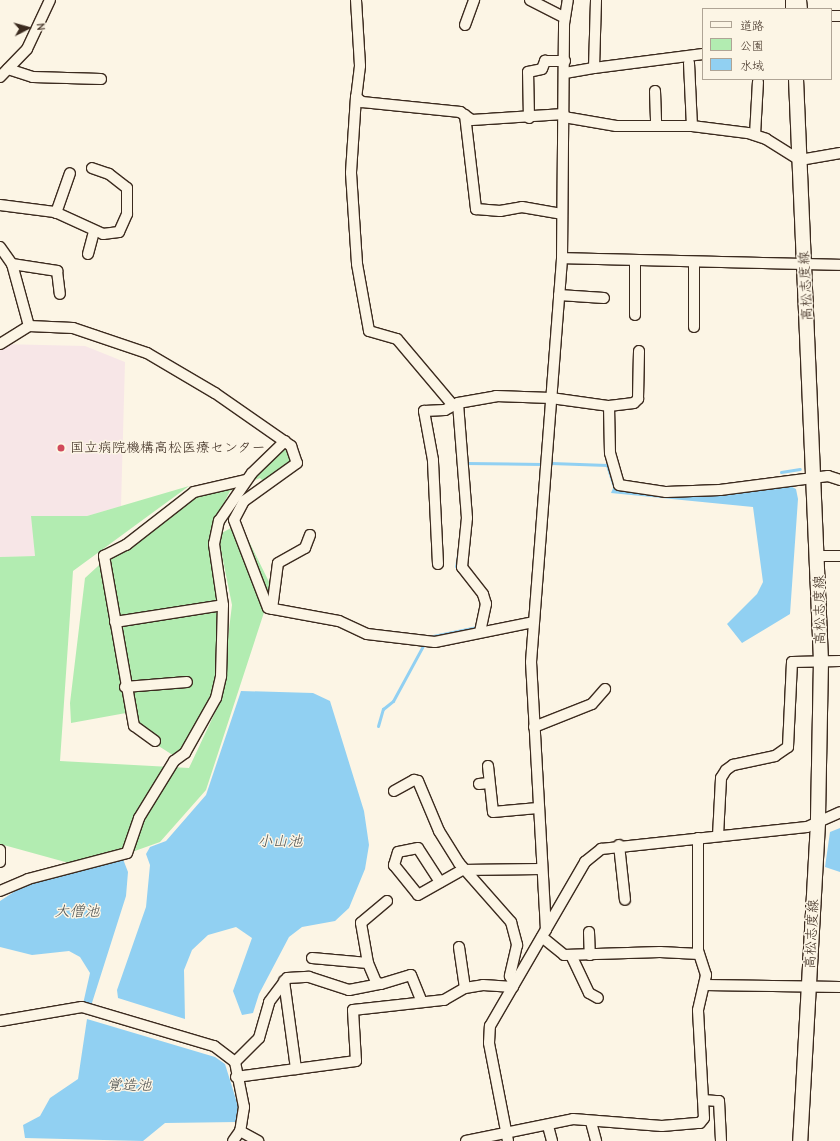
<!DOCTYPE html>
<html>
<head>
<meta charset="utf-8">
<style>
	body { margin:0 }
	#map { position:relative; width:840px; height:1141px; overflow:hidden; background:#fcf5e5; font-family:"Comic Neue","Klee One",sans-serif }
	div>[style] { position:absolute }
	.built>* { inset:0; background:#f7e6e7 }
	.green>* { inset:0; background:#b2ecb1 }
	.water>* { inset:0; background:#91d0f2 }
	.stream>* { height:3px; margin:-1.5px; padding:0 1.5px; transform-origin:1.5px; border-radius:1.5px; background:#91d0f2 }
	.roads { filter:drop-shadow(1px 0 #3b2a1e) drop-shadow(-1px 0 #3b2a1e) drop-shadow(0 1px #3b2a1e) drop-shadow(0 -1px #3b2a1e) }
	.street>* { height:10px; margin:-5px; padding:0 5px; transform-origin:5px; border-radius:5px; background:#fcf5e5 }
	.secondary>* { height:14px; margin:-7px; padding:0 7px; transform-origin:7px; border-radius:7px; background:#fcf5e5 }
	.dots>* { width:11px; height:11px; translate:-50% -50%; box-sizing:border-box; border:2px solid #fcf5e5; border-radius:50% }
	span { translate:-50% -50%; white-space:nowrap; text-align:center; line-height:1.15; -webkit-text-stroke:3px #fcf5e5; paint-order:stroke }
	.street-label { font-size:14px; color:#3b2a1e }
	.poi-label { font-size:14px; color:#3b2a1e }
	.left { translate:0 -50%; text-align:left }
	.water-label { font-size:15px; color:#505453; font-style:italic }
	.legend { position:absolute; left:702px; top:8px; width:130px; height:72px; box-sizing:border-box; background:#fcf5e5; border:1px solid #afa495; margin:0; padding:5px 7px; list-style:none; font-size:12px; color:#3b2a1e }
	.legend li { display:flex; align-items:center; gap:8px; height:20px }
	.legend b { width:20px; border:1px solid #afa495 }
	.north { position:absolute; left:8px; top:8px; width:40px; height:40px; -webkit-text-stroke:3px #fcf5e5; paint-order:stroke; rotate:84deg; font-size:11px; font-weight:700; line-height:16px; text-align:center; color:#3b2a1e }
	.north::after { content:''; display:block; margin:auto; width:14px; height:18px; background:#3b2a1e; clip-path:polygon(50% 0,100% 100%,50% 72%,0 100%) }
</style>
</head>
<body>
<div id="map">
	<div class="built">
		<i style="clip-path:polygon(0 344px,85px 346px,125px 362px,121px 506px,87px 516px,32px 516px,35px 556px,0 557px)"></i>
	</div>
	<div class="green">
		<i style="clip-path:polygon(286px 445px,295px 464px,264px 482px,260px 478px,230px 491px,215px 521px,210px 543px,220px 608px,218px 676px,214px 696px,179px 759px,135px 731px,126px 713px,71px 723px,70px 703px,85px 578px,109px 556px,194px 495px,229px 489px)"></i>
		<i style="clip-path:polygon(189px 486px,73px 571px,60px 761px,189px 768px,220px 702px,232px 605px,218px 535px,240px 523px,272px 588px,206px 790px,160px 842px,87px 868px,0 844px,0 557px,35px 556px,31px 516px,87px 516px)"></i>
	</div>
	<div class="water">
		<i style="clip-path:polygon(786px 484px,796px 489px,798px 499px,790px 614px,742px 643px,727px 624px,757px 594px,763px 582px,753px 507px,611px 493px,614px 486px,639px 489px)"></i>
		<i style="clip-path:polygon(241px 691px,313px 693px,330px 701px,364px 811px,369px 845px,365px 869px,349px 908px,335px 921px,302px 927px,289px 937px,259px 994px,253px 1013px,242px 1015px,233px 991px,252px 938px,236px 927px,208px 935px,192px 950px,184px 970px,185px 1019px,118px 998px,117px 990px,146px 907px,150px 865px,146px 854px,150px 847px,166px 841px,206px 795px)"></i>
		<i style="clip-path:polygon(840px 828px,840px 872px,825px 867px,830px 832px)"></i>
		<i style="clip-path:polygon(123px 859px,128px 872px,126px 896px,91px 1006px,83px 1004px,90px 973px,80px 957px,69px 951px,32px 955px,0 947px,0 901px,23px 886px)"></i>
		<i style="clip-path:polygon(87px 1019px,215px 1057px,225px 1064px,238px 1106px,237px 1122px,165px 1123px,143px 1141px,25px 1138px,23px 1125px,40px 1116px,50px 1098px,78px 1079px)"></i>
	</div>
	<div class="stream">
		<i style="left:466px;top:463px;width:75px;rotate:0.8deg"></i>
		<i style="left:551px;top:463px;width:56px;rotate:2deg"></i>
		<i style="left:607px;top:465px;width:25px;rotate:72deg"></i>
		<i style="left:781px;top:472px;width:19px;rotate:-9deg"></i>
		<i style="left:460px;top:542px;width:24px;rotate:99deg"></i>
		<i style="left:456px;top:566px;width:14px;rotate:54deg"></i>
		<i style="left:433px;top:636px;width:45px;rotate:-11.6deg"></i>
		<i style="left:378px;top:726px;width:18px;rotate:-74deg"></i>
		<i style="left:383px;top:709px;width:13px;rotate:-39deg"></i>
		<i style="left:393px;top:701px;width:65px;rotate:-61.5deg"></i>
	</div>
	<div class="roads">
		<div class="street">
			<i style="left:356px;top:0;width:66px;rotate:86.5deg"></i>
			<i style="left:360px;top:66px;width:31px;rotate:97deg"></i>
			<i style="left:356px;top:97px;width:8px;rotate:40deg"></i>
			<i style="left:362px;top:102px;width:99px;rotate:5.8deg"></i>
			<i style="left:460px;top:112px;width:14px;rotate:34deg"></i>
			<i style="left:472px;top:120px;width:92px;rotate:-3.7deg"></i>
			<i style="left:530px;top:0;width:39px;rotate:27deg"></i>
			<i style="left:801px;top:0;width:9px;rotate:84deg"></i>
			<i style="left:831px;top:16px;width:9px"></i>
			<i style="left:465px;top:25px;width:27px;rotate:-70deg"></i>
			<i style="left:689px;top:63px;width:63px;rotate:87.3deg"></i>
			<i style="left:594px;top:68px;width:110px;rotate:-7.3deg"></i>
			<i style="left:8px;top:69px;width:26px;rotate:18deg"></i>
			<i style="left:33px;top:77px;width:68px;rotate:1.7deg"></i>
			<i style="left:565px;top:73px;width:29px;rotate:-10deg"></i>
			<i style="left:594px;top:68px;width:68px;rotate:-88.3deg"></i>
			<i style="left:0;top:77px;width:39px;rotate:-46deg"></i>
			<i style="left:27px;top:49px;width:54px;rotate:-64.9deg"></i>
			<i style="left:655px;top:91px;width:33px;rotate:88deg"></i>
			<i style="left:356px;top:97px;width:76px;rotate:93.8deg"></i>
			<i style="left:351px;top:173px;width:91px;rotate:86.2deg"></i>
			<i style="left:357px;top:264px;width:68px;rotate:79.8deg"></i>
			<i style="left:369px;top:331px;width:29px;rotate:16deg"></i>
			<i style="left:397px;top:339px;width:85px;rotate:49.8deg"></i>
			<i style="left:465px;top:115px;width:95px;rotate:83.3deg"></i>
			<i style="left:476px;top:209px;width:24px;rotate:5deg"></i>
			<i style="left:500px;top:211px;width:22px;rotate:-10deg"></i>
			<i style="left:522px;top:207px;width:40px;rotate:10deg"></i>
			<i style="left:564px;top:117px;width:53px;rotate:9.8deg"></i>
			<i style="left:616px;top:126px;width:76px"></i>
			<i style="left:692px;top:126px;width:56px;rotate:7.1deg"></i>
			<i style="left:748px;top:133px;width:19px;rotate:18deg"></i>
			<i style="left:766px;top:139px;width:40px;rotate:32deg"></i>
			<i style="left:800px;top:160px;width:41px;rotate:-9.9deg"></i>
			<i style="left:529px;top:118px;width:46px;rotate:-91.2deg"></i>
			<i style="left:528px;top:72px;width:14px;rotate:-12deg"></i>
			<i style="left:542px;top:69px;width:9px;rotate:-69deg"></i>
			<i style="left:545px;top:61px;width:20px"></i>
			<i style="left:755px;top:135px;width:53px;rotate:-86.8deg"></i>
			<i style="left:0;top:205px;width:55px;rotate:7.3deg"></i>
			<i style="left:55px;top:212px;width:53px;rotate:24.6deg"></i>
			<i style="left:103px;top:234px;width:16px;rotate:-7deg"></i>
			<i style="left:119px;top:232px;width:20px;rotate:-66deg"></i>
			<i style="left:127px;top:214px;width:26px;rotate:-90deg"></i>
			<i style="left:127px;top:188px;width:23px;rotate:-142deg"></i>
			<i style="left:109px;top:174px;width:18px;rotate:-161deg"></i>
			<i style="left:56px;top:213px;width:42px;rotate:-70.7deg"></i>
			<i style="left:0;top:247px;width:21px;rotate:55deg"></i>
			<i style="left:12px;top:264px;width:64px;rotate:74.7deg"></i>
			<i style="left:29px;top:326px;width:34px;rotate:148deg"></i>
			<i style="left:88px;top:254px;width:24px;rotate:-75deg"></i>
			<i style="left:562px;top:258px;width:278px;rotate:1.4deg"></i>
			<i style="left:635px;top:260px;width:55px;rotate:90deg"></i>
			<i style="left:694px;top:262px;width:65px;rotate:90deg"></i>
			<i style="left:12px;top:264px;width:46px;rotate:8.8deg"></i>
			<i style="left:57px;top:271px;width:23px;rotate:83deg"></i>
			<i style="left:559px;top:295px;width:45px;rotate:3.8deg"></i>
			<i style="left:29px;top:326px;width:44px;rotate:2.6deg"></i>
			<i style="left:73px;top:328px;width:78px;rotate:18.7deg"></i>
			<i style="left:147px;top:353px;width:79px;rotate:30.5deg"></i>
			<i style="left:215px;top:393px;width:93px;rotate:34.9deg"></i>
			<i style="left:291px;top:446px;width:18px;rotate:71deg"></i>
			<i style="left:297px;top:463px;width:65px;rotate:144.4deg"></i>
			<i style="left:244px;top:501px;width:21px;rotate:118deg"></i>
			<i style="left:234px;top:520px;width:94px;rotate:68.9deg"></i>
			<i style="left:268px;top:608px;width:72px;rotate:10.4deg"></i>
			<i style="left:339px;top:621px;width:31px;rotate:25deg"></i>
			<i style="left:367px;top:634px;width:68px;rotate:6.7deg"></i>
			<i style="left:435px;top:642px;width:100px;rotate:-11.5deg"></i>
			<i style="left:609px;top:406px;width:25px;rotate:-7deg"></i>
			<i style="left:634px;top:403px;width:6px;rotate:-45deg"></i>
			<i style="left:638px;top:399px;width:48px;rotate:-88.8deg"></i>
			<i style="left:819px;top:556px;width:21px"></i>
			<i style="left:438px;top:564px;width:104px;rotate:-92.8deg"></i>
			<i style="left:433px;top:460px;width:50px;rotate:-100.4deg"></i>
			<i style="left:424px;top:411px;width:21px;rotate:-3deg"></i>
			<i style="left:445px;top:410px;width:15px;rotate:-28deg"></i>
			<i style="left:272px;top:609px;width:46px;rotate:-82.6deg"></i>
			<i style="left:278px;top:563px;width:31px;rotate:-29deg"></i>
			<i style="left:305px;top:548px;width:14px;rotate:-69deg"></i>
			<i style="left:115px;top:622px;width:109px;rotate:-8.9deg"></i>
			<i style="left:480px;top:632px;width:29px;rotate:-78deg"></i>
			<i style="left:486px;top:604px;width:10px;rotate:-107deg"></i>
			<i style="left:483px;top:594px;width:34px;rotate:-128deg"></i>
			<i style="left:462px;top:567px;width:49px;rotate:-84.2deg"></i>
			<i style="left:467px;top:518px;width:115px;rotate:-94.5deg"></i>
			<i style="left:458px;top:403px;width:39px;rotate:-10deg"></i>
			<i style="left:496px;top:396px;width:55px;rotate:2.1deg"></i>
			<i style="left:551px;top:398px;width:59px;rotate:7.9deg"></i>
			<i style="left:609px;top:406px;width:47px;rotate:88.8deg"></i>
			<i style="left:610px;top:453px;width:33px;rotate:74deg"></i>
			<i style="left:619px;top:485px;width:48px;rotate:8.5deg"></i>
			<i style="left:666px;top:492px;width:54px;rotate:-2.1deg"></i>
			<i style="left:720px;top:490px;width:109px;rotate:-7.4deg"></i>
			<i style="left:828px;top:476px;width:13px;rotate:18deg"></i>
			<i style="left:125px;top:687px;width:62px;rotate:-4.6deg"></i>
			<i style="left:534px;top:727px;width:62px;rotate:-21.6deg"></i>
			<i style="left:592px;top:704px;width:20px;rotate:-49deg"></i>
			<i style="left:155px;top:741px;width:26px;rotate:-144deg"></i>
			<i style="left:134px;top:726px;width:173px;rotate:-100deg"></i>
			<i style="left:104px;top:556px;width:25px;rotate:-27deg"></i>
			<i style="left:126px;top:545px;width:86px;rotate:-37.9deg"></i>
			<i style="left:194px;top:492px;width:53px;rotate:-13deg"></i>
			<i style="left:488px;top:766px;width:46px;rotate:83.8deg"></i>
			<i style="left:493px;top:812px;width:45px;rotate:-5.1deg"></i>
			<i style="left:479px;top:784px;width:10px;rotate:-6deg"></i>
			<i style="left:394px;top:791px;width:23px;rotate:-29deg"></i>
			<i style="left:414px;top:780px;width:4px;rotate:14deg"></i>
			<i style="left:418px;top:781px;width:54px;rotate:67.2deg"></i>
			<i style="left:439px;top:831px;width:38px;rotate:58deg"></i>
			<i style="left:459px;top:863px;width:79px;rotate:48.6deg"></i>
			<i style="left:511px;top:922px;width:24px;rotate:75deg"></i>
			<i style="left:517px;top:945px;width:32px;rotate:103deg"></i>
			<i style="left:510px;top:976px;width:9px;rotate:63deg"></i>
			<i style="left:718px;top:836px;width:58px;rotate:-87deg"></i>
			<i style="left:721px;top:778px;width:9px;rotate:-58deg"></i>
			<i style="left:726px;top:770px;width:9px;rotate:-36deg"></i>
			<i style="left:733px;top:765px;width:43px;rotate:-12.1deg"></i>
			<i style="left:775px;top:756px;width:16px;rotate:-35deg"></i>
			<i style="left:788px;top:747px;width:85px;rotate:-87.3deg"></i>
			<i style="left:792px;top:662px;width:48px;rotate:-1.2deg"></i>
			<i style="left:619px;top:845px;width:55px;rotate:83.8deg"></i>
			<i style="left:0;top:850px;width:12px;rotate:90deg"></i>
			<i style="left:440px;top:882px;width:40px;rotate:-122.9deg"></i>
			<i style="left:418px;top:848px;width:20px;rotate:169deg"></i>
			<i style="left:398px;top:852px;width:14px;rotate:107deg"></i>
			<i style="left:394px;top:865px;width:38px;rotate:51deg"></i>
			<i style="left:418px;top:895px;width:51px;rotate:-29.6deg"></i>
			<i style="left:462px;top:870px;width:79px;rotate:-0.7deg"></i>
			<i style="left:0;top:891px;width:30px;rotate:-23deg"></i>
			<i style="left:28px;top:879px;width:102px;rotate:-14.7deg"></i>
			<i style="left:127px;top:853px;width:37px;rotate:-71deg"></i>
			<i style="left:139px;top:818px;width:67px;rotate:-58.4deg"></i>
			<i style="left:174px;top:761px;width:14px;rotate:-36deg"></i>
			<i style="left:185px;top:753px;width:63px;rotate:-60.6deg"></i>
			<i style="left:216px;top:698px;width:23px;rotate:-77deg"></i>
			<i style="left:221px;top:676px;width:71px;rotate:-88.4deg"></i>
			<i style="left:223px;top:605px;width:62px;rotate:-98.4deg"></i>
			<i style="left:214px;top:544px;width:24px;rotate:-78deg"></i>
			<i style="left:219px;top:521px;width:58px;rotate:-55.5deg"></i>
			<i style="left:252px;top:473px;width:46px;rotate:-44.1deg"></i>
			<i style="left:387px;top:901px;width:34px;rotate:140deg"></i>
			<i style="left:361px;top:923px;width:41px;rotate:80.1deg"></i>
			<i style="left:368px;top:963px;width:21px;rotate:67deg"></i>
			<i style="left:376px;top:982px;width:5px;rotate:22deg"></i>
			<i style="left:381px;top:984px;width:31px;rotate:-17deg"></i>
			<i style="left:411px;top:975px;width:27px;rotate:68deg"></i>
			<i style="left:546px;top:930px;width:268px;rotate:-93.2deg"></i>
			<i style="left:531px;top:662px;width:405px;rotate:-85.6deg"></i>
			<i style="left:562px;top:258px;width:234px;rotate:-89.5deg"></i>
			<i style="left:564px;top:24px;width:24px;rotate:-81deg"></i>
			<i style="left:589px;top:932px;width:23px;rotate:88deg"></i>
			<i style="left:542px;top:937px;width:28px;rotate:39deg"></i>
			<i style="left:564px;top:955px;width:96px;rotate:-1.8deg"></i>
			<i style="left:660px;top:952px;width:39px;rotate:3deg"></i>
			<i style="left:459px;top:947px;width:41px;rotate:81.7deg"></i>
			<i style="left:571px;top:955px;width:42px;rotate:64.7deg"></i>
			<i style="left:589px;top:993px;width:10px;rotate:29deg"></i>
			<i style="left:312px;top:958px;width:56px;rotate:5.1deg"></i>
			<i style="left:284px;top:981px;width:89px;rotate:82.2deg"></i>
			<i style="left:705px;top:985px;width:135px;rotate:0.8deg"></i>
			<i style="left:0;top:1021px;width:83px;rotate:-9.7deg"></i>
			<i style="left:82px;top:1007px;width:138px;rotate:16.5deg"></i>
			<i style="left:214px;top:1046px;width:26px;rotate:37deg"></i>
			<i style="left:235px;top:1062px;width:46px;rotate:78.7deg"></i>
			<i style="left:244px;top:1107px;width:24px;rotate:99deg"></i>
			<i style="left:240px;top:1131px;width:12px;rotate:125deg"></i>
			<i style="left:235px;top:1062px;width:34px;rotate:-45deg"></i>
			<i style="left:259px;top:1038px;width:37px;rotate:-74deg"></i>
			<i style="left:269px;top:1002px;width:30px;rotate:-53deg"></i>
			<i style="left:287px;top:978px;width:22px;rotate:-3deg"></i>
			<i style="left:309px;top:977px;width:42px;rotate:18deg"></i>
			<i style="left:349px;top:990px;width:32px;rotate:-11deg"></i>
			<i style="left:236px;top:1077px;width:121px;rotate:-7.6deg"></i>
			<i style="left:356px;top:1061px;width:51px;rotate:-93.4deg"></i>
			<i style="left:353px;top:1010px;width:92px;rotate:-6.3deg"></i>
			<i style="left:444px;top:1000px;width:24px;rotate:-30deg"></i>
			<i style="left:465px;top:988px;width:18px;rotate:-9deg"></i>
			<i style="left:483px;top:985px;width:30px;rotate:4deg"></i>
			<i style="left:703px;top:1100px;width:16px;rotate:4deg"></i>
			<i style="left:719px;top:1101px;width:40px;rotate:87.1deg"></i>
			<i style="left:591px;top:1122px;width:20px;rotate:75deg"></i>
			<i style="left:548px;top:1126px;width:16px;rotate:75deg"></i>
			<i style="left:240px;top:1131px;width:21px;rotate:29deg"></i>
			<i style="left:466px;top:1141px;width:109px;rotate:-11.6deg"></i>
			<i style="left:573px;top:1119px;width:89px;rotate:4.5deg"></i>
			<i style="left:662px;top:1126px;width:38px;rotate:-5deg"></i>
			<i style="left:700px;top:1123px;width:6px;rotate:-51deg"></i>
			<i style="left:704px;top:1118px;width:108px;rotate:-93.2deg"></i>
			<i style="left:698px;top:1010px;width:36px;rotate:-77deg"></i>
			<i style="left:706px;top:975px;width:25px;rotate:-108deg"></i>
			<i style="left:698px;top:951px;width:113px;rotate:-90deg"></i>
			<i style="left:508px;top:1141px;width:100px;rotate:-101deg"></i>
			<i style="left:489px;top:1043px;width:17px;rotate:-87deg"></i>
			<i style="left:490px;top:1026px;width:190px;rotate:-59.9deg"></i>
			<i style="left:585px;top:862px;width:21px;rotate:-39deg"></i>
			<i style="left:601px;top:849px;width:207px;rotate:-6.1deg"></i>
			<i style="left:807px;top:827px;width:36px;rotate:-24deg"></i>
		</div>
		<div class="secondary">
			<i style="left:793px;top:0;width:9px;rotate:90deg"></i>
			<i style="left:796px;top:79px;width:583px;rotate:87.54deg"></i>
			<i style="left:821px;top:661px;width:162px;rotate:91.1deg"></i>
			<i style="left:818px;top:823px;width:319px;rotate:93.2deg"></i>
		</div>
	</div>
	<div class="dots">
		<i style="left:61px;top:448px;background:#d1495b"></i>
	</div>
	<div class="street-label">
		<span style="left:806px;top:286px;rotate:-93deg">高松志度線</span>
		<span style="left:820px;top:610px;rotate:-91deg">高松志度線</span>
		<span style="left:812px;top:934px;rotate:-87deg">高松志度線</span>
	</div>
	<div class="poi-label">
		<span class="left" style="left:70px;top:448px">国立病院機構高松医療センター</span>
	</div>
	<div class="water-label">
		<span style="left:280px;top:842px">小山池</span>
		<span style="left:77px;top:912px">大僧池</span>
		<span style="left:129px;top:1086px">覚造池</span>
	</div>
	<ul class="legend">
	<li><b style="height:5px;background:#fcf5e5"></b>道路</li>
	<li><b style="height:11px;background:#b2ecb1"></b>公園</li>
	<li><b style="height:11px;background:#91d0f2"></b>水域</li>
	</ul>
	<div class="north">N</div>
</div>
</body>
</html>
